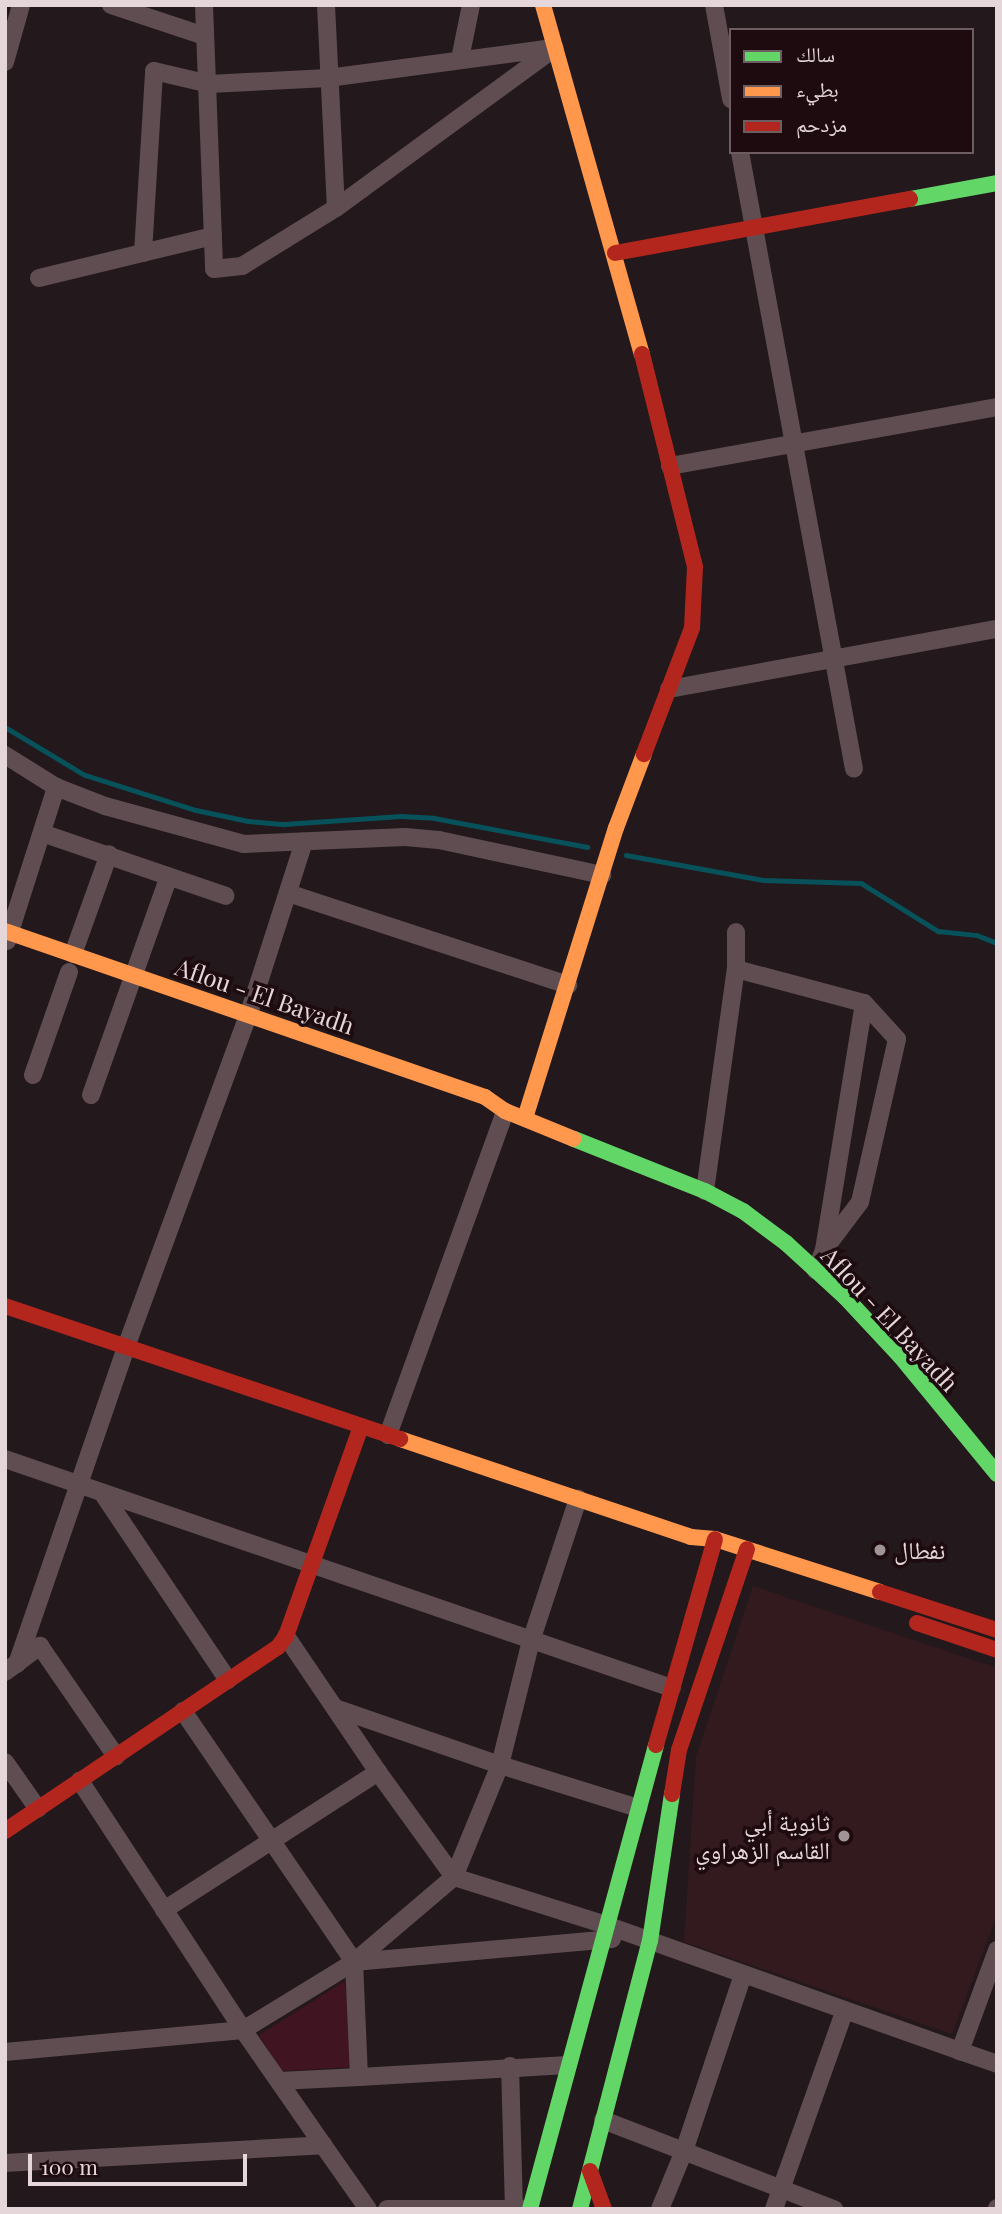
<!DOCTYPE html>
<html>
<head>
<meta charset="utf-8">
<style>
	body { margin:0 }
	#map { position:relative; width:1002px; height:2214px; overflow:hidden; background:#23181b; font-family:"Playfair Display","Noto Naskh Arabic",serif }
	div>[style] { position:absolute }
	.built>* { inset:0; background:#321a1f }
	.green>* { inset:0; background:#401421 }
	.stream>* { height:4.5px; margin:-2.25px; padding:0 2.25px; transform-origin:2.25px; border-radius:2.25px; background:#07515a }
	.street>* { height:18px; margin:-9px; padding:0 9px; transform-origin:9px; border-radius:9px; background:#5f4d51 }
	.fast>* { height:16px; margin:-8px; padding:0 8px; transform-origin:8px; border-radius:8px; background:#63d668 }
	.slow>* { height:16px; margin:-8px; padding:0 8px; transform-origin:8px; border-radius:8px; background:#ff974d }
	.jam>* { height:16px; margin:-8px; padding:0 8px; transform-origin:8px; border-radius:8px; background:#b3261e }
	.dots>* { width:19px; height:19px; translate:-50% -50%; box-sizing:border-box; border:4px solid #1e0b10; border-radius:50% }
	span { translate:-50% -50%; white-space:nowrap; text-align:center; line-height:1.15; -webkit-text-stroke:7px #1e0b10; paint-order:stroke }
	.street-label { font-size:24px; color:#e4d6d9 }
	.poi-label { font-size:24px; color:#e4d6d9 }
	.left { translate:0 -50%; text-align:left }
	.right { translate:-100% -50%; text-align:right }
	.frame { position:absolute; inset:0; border:7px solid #e4d6d9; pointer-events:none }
	.legend { position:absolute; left:729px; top:28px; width:245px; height:126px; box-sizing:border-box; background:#1e0b10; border:2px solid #6d5c60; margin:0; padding:9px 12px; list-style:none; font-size:21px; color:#e4d6d9 }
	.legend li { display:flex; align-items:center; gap:14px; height:35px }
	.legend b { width:35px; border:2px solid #6d5c60 }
	.scale { position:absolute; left:28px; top:2154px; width:219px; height:32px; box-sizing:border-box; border:4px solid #e4d6d9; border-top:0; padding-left:9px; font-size:21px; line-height:24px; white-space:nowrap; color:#e4d6d9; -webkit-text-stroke:5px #1e0b10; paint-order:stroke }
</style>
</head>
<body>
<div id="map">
	<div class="built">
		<i style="clip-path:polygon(753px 1586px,997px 1668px,997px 1915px,952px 2034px,684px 1942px,696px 1757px)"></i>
	</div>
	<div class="green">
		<i style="clip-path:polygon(345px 1981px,353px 2067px,282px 2071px,259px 2035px)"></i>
	</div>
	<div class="stream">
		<i style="left:5px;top:727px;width:93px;rotate:31deg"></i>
		<i style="left:85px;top:775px;width:116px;rotate:17.5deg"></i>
		<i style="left:196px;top:810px;width:53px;rotate:11.9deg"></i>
		<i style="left:248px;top:821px;width:36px;rotate:5deg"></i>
		<i style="left:284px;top:824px;width:117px;rotate:-3.9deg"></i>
		<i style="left:401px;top:816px;width:33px;rotate:3deg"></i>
		<i style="left:434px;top:818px;width:156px;rotate:10.7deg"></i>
		<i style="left:626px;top:855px;width:139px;rotate:10.3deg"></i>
		<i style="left:763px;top:880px;width:98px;rotate:1.8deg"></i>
		<i style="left:861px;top:883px;width:91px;rotate:31.9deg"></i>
		<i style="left:938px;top:931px;width:39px;rotate:6deg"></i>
		<i style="left:977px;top:935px;width:22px;rotate:22deg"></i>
	</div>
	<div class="street">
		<i style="left:111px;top:5px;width:99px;rotate:18.3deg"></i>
		<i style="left:204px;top:5px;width:264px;rotate:87.8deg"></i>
		<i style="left:214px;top:269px;width:28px;rotate:-6deg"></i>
		<i style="left:242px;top:266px;width:110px;rotate:-31.7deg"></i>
		<i style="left:336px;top:208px;width:271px;rotate:-36.2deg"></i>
		<i style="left:326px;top:5px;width:203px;rotate:87.2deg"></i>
		<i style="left:714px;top:5px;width:96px;rotate:79.7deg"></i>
		<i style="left:460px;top:59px;width:55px;rotate:-78.5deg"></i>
		<i style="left:5px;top:62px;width:59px;rotate:-74.3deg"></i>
		<i style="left:740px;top:152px;width:627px;rotate:79.53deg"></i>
		<i style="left:143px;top:253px;width:182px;rotate:-86.5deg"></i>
		<i style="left:154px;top:71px;width:57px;rotate:13.3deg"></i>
		<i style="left:209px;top:84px;width:119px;rotate:-2.9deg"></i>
		<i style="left:328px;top:78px;width:227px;rotate:-7.6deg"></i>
		<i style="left:39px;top:278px;width:179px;rotate:-13.6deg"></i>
		<i style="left:670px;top:466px;width:332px;rotate:-10.2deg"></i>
		<i style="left:669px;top:689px;width:333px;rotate:-10.4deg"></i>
		<i style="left:5px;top:755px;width:60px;rotate:32.1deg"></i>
		<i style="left:56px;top:787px;width:53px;rotate:21.2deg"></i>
		<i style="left:105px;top:806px;width:144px;rotate:15.3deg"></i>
		<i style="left:244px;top:844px;width:161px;rotate:-2.5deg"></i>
		<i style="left:405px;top:837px;width:34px;rotate:5deg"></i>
		<i style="left:439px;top:840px;width:167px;rotate:12.1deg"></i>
		<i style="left:42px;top:833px;width:194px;rotate:18.9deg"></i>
		<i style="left:288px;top:893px;width:295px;rotate:18.2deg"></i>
		<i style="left:7px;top:941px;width:162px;rotate:-72.3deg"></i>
		<i style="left:73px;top:954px;width:106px;rotate:-70.2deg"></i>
		<i style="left:736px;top:969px;width:132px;rotate:14.9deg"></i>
		<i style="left:864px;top:1003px;width:250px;rotate:99.2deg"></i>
		<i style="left:824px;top:1250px;width:22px;rotate:112deg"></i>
		<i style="left:33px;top:1075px;width:109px;rotate:-70.7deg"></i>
		<i style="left:91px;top:1095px;width:232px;rotate:-70.4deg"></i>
		<i style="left:705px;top:1191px;width:224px;rotate:-82.1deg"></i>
		<i style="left:736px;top:969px;width:37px;rotate:-90deg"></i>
		<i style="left:826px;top:1247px;width:56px;rotate:-52.9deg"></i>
		<i style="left:860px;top:1202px;width:167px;rotate:-77.2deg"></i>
		<i style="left:897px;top:1039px;width:49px;rotate:-132.5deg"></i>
		<i style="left:388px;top:1435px;width:344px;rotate:-70.1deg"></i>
		<i style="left:5px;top:1459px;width:705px;rotate:18.95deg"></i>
		<i style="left:103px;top:1494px;width:224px;rotate:56.1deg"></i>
		<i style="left:17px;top:1664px;width:335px;rotate:-71deg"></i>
		<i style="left:126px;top:1347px;width:356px;rotate:-69.8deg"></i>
		<i style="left:249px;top:1013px;width:180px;rotate:-72.2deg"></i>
		<i style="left:5px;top:1672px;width:44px;rotate:-36.6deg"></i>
		<i style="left:40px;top:1646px;width:134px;rotate:55.4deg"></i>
		<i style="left:335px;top:1708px;width:175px;rotate:19.1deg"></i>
		<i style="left:500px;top:1765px;width:145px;rotate:17.3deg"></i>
		<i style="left:183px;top:1711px;width:304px;rotate:55.7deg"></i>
		<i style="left:354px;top:1962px;width:115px;rotate:87.5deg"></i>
		<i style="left:359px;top:2077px;width:80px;rotate:177.1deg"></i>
		<i style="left:5px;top:1762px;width:57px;rotate:54.9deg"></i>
		<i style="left:378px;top:1772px;width:130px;rotate:54.1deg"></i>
		<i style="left:454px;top:1877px;width:159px;rotate:17.5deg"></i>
		<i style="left:606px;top:1925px;width:376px;rotate:19.6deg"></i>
		<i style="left:164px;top:1910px;width:255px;rotate:-32.8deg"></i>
		<i style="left:378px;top:1772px;width:164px;rotate:-124.1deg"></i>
		<i style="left:997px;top:1950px;width:108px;rotate:110.1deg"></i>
		<i style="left:960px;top:2051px;width:39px;rotate:19deg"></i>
		<i style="left:354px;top:1962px;width:259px;rotate:-5.1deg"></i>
		<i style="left:5px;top:2052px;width:239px;rotate:-5.3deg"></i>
		<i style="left:243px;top:2030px;width:130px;rotate:-31.5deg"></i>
		<i style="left:354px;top:1962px;width:131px;rotate:-40.4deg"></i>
		<i style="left:454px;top:1877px;width:121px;rotate:-67.7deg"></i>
		<i style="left:500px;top:1765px;width:128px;rotate:-76deg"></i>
		<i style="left:531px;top:1641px;width:150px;rotate:-71.7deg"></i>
		<i style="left:510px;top:2066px;width:142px;rotate:88.4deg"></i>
		<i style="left:359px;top:2077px;width:209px;rotate:-3.3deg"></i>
		<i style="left:603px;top:2120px;width:248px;rotate:21.1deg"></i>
		<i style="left:323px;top:2145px;width:78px;rotate:54.9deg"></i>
		<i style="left:5px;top:2163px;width:319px;rotate:-3.2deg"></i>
		<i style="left:323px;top:2145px;width:140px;rotate:-124.8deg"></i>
		<i style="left:243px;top:2030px;width:298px;rotate:-123.2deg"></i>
		<i style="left:387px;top:2209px;width:136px"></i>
		<i style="left:660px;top:2209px;width:63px;rotate:-67.5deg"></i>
		<i style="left:684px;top:2151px;width:186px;rotate:-71.5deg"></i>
		<i style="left:774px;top:2209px;width:209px;rotate:-70.4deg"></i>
		<i style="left:997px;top:2209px;width:1px;rotate:-90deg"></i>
	</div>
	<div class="fast">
		<i style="left:910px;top:199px;width:88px;rotate:-10.4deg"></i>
		<i style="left:574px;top:1139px;width:141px;rotate:21.7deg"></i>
		<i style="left:705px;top:1191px;width:43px;rotate:27.8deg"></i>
		<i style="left:743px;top:1211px;width:54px;rotate:36.7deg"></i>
		<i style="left:786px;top:1243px;width:80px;rotate:42.5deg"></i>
		<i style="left:845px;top:1297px;width:81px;rotate:47deg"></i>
		<i style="left:900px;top:1356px;width:153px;rotate:50.6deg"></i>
		<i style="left:530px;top:2209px;width:481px;rotate:-74.8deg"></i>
		<i style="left:580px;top:2209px;width:277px;rotate:-75.4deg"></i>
		<i style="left:650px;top:1941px;width:149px;rotate:-81.5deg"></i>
	</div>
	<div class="slow">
		<i style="left:543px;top:5px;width:363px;rotate:74.2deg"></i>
		<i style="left:5px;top:931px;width:508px;rotate:19.08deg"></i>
		<i style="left:485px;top:1097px;width:24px;rotate:35deg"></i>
		<i style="left:505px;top:1111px;width:74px;rotate:22.1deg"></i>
		<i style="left:525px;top:1118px;width:304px;rotate:-72.6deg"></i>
		<i style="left:616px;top:828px;width:79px;rotate:-69.3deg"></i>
		<i style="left:400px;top:1439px;width:307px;rotate:18.6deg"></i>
		<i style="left:691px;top:1537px;width:24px;rotate:5deg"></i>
		<i style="left:715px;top:1539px;width:173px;rotate:17.8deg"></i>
	</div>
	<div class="jam">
		<i style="left:615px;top:253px;width:300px;rotate:-10.4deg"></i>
		<i style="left:642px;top:354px;width:219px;rotate:76deg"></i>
		<i style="left:695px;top:567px;width:61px;rotate:92.8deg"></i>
		<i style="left:692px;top:628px;width:135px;rotate:110.9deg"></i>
		<i style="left:5px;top:1306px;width:417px;rotate:18.6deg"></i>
		<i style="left:880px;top:1592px;width:123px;rotate:18deg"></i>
		<i style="left:917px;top:1623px;width:84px;rotate:18.6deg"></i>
		<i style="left:656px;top:1745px;width:214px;rotate:-74deg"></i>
		<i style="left:672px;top:1794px;width:45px;rotate:-81deg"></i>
		<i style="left:679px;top:1750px;width:212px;rotate:-71.3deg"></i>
		<i style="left:5px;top:1831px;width:329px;rotate:-34deg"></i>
		<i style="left:278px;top:1647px;width:14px;rotate:-54deg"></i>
		<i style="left:286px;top:1636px;width:223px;rotate:-70.3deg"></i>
		<i style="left:590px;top:2171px;width:40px;rotate:69.8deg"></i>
	</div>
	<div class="dots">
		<i style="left:880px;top:1550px;background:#a09496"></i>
		<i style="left:844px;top:1836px;background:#a09496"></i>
	</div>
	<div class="street-label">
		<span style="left:265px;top:996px;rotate:19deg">Aflou - El Bayadh</span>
		<span style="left:890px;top:1319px;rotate:47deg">Aflou - El Bayadh</span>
	</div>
	<div class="poi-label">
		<span class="left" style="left:894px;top:1550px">نفطال</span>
		<span class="right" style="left:830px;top:1836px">ثانوية أبي<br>القاسم الزهراوي</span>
	</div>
	<div class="frame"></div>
	<ul class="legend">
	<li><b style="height:9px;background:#63d668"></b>سالك</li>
	<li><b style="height:9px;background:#ff974d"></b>بطيء</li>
	<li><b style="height:9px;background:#b3261e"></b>مزدحم</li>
	</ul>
	<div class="scale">100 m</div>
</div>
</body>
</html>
